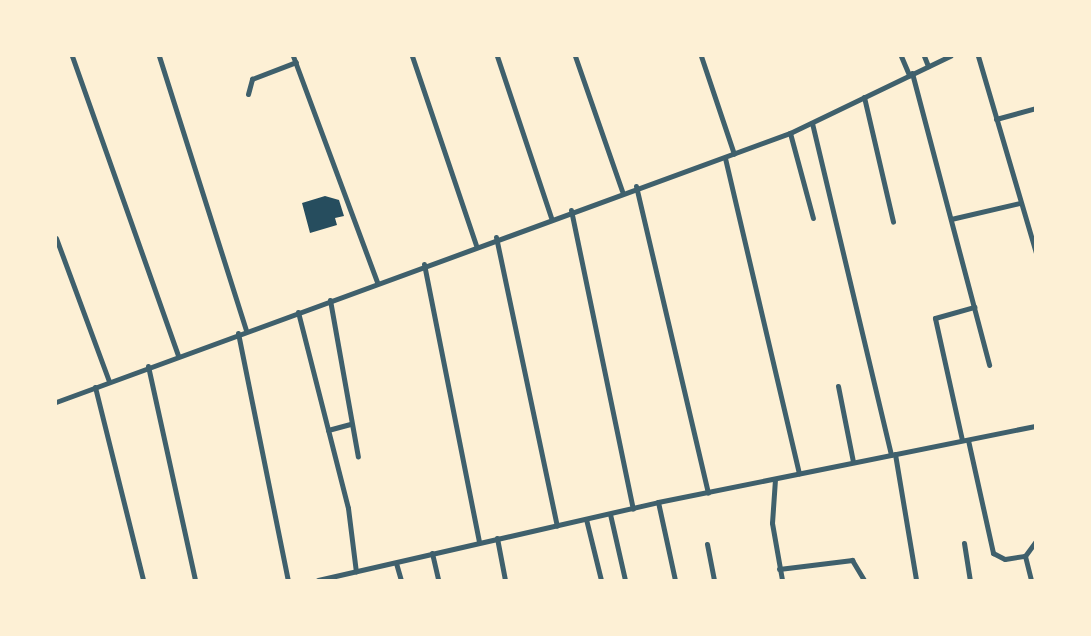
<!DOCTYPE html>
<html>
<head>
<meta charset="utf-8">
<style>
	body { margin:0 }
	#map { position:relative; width:1091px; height:636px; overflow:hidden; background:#fdf0d5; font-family:"DejaVu Sans",sans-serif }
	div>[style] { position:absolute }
	.building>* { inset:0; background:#264d5e }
	.minor>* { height:5px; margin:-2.5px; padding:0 2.5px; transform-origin:2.5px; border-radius:2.5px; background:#3f606c }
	span { translate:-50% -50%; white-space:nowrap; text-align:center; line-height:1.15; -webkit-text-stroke:4.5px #fdf0d5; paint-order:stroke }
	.frame { position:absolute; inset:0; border:57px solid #fdf0d5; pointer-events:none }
</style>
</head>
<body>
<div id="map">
	<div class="building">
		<i style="clip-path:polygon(325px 196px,339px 200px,344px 216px,335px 218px,337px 225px,310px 233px,302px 203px)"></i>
	</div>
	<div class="minor">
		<i style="left:72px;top:56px;width:317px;rotate:70.5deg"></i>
		<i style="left:159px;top:56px;width:287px;rotate:72.4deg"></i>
		<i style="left:293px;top:56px;width:241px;rotate:69.6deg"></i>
		<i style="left:412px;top:56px;width:200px;rotate:71.3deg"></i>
		<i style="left:497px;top:56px;width:170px;rotate:71.5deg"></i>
		<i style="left:575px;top:56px;width:143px;rotate:70.8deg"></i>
		<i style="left:701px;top:56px;width:103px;rotate:71.4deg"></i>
		<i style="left:901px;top:56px;width:21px;rotate:67deg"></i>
		<i style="left:924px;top:56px;width:11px;rotate:68deg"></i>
		<i style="left:978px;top:56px;width:205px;rotate:73.6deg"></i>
		<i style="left:912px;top:73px;width:302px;rotate:75.2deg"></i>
		<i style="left:248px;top:94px;width:16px;rotate:-75deg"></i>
		<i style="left:252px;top:79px;width:47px;rotate:-21.1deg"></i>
		<i style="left:864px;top:97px;width:128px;rotate:76.9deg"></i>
		<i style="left:996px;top:119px;width:41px;rotate:-15.4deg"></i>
		<i style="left:812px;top:123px;width:341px;rotate:76.6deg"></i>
		<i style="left:790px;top:133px;width:88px;rotate:74.9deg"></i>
		<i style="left:725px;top:158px;width:324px;rotate:76.8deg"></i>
		<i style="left:636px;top:186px;width:315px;rotate:76.8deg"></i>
		<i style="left:571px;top:210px;width:305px;rotate:78.3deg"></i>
		<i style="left:951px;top:219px;width:71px;rotate:-13.1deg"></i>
		<i style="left:496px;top:237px;width:295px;rotate:78.1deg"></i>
		<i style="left:56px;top:238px;width:153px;rotate:69.7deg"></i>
		<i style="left:424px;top:264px;width:283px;rotate:78.8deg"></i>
		<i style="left:330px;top:300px;width:159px;rotate:79.9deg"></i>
		<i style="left:298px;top:312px;width:202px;rotate:75.7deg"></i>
		<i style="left:348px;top:508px;width:64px;rotate:82.9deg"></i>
		<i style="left:238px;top:333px;width:252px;rotate:78.6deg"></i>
		<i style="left:148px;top:366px;width:219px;rotate:77.6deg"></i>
		<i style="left:838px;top:386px;width:77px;rotate:78.8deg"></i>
		<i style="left:95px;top:387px;width:199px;rotate:76deg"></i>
		<i style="left:56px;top:402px;width:782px;rotate:-20.13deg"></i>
		<i style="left:790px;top:133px;width:178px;rotate:-25.7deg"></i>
		<i style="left:328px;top:430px;width:24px;rotate:-15deg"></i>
		<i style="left:962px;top:440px;width:125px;rotate:-102.5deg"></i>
		<i style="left:935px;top:318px;width:41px;rotate:-15.8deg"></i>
		<i style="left:968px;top:440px;width:116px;rotate:77.5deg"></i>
		<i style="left:993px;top:553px;width:13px;rotate:27deg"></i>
		<i style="left:1005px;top:559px;width:20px;rotate:-9deg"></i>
		<i style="left:895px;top:454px;width:128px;rotate:80.5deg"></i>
		<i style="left:775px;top:479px;width:44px;rotate:93.9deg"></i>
		<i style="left:772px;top:523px;width:58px;rotate:80deg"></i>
		<i style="left:658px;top:502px;width:80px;rotate:77.7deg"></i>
		<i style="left:610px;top:514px;width:68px;rotate:77.2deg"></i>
		<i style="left:586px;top:519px;width:63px;rotate:76.2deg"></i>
		<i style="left:497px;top:538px;width:43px;rotate:79.2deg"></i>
		<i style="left:964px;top:543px;width:37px;rotate:81deg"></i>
		<i style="left:707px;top:544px;width:37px;rotate:79deg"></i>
		<i style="left:432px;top:553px;width:28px;rotate:77deg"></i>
		<i style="left:396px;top:563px;width:18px;rotate:74deg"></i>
		<i style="left:779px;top:569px;width:74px;rotate:-7deg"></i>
		<i style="left:852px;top:560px;width:23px;rotate:59deg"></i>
		<i style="left:318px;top:580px;width:349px;rotate:-12.9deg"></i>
		<i style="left:658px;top:502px;width:386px;rotate:-11.4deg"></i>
		<i style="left:1031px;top:580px;width:25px;rotate:-104deg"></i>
		<i style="left:1025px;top:556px;width:19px;rotate:-54deg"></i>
	</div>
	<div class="frame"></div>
</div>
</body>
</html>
